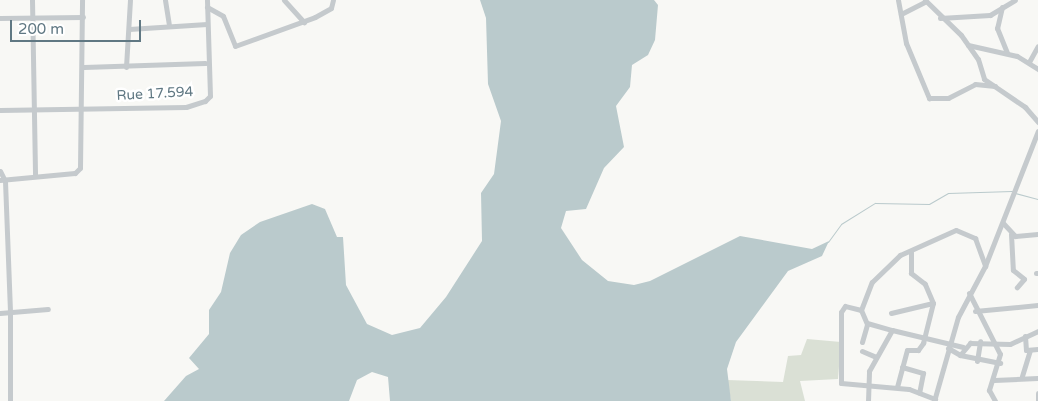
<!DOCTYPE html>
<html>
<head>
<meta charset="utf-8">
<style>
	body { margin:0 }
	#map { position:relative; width:1038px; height:401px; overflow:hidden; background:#f8f8f5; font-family:"Varela Round",sans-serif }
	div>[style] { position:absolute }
	.green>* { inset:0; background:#dae0d5 }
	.water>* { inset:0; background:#bacacc }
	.stream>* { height:1px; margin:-0.5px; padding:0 0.5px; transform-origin:0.5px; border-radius:0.5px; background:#bacacc }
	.minor>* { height:5px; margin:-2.5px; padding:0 2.5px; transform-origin:2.5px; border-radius:2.5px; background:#c5cacd }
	span { translate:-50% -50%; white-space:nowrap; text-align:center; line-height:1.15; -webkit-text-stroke:5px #fff; paint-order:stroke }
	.street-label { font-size:14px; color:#607883 }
	.scale { position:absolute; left:10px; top:20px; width:131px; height:22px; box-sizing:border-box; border:2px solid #607883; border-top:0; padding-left:6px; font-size:15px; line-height:18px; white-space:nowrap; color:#607883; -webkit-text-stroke:4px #fff; paint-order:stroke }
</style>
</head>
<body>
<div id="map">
	<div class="green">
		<i style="clip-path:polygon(807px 339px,841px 342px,838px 379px,800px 381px,805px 401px,731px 401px,727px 380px,783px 382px,788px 356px,801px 355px)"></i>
	</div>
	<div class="water">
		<i style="clip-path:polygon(480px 0,654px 0,658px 5px,655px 40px,648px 55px,632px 65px,630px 87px,616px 106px,624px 147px,604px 168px,586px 209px,566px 211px,561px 228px,582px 260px,608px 281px,634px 285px,650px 281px,740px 236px,812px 249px,829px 241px,822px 256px,788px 271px,736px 342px,727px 369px,731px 401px,390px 401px,388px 377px,372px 372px,357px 380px,349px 401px,164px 401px,186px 376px,199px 369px,189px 358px,209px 334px,209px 310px,221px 292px,230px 253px,241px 235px,260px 222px,312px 204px,325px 209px,337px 237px,343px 237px,346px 285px,367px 324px,392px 335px,420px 328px,446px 297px,482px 241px,481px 193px,494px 174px,501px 121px,488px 84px,486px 18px)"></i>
	</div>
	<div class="stream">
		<i style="left:1015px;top:193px;width:24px;rotate:15deg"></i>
		<i style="left:828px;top:242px;width:22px;rotate:-54deg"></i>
		<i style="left:841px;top:224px;width:40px;rotate:-32deg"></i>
		<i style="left:875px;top:203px;width:54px;rotate:1.1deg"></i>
		<i style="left:929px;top:204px;width:22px;rotate:-30deg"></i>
		<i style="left:948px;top:193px;width:64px;rotate:-1.8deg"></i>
	</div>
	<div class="minor">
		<i style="left:32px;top:0;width:176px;rotate:89deg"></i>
		<i style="left:165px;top:0;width:24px;rotate:81deg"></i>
		<i style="left:284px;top:0;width:30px;rotate:48deg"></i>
		<i style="left:898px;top:0;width:44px;rotate:79.5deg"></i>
		<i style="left:906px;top:43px;width:60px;rotate:67.3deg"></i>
		<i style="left:929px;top:98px;width:19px"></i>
		<i style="left:948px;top:98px;width:30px;rotate:-27deg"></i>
		<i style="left:975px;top:84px;width:20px;rotate:6deg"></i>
		<i style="left:925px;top:0;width:50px;rotate:44.2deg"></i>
		<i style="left:961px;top:35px;width:29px;rotate:55deg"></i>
		<i style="left:978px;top:59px;width:21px;rotate:73deg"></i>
		<i style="left:984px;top:79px;width:50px;rotate:34.3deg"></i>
		<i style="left:1025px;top:107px;width:20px;rotate:49deg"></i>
		<i style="left:207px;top:7px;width:18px;rotate:29deg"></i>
		<i style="left:223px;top:16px;width:32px;rotate:68deg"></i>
		<i style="left:235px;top:46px;width:85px;rotate:-19.9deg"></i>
		<i style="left:315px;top:17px;width:18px;rotate:-29deg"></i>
		<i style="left:331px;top:8px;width:8px;rotate:-76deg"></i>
		<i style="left:1002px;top:7px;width:22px;rotate:103deg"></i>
		<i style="left:997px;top:28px;width:27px;rotate:68deg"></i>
		<i style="left:901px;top:14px;width:28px;rotate:-27deg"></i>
		<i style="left:0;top:18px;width:83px;rotate:-0.7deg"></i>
		<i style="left:940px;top:18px;width:50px;rotate:-3.4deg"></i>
		<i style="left:990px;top:15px;width:29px;rotate:-31deg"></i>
		<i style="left:129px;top:29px;width:78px;rotate:-3.7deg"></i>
		<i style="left:968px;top:45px;width:50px;rotate:12.7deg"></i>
		<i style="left:1017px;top:56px;width:25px;rotate:32deg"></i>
		<i style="left:1029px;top:62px;width:18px;rotate:-61deg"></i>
		<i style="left:84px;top:67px;width:121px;rotate:-1.9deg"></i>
		<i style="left:126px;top:67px;width:67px;rotate:-86.6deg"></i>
		<i style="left:0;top:110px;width:186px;rotate:-0.9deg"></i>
		<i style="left:186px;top:107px;width:20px;rotate:-18deg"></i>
		<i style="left:205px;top:101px;width:7px;rotate:-45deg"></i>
		<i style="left:210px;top:96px;width:96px;rotate:-91.8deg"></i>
		<i style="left:0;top:171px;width:11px;rotate:63deg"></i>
		<i style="left:5px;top:181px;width:131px;rotate:87.8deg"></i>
		<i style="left:10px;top:312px;width:89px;rotate:90deg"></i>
		<i style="left:0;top:180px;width:75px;rotate:-5.3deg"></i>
		<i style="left:75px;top:173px;width:7px;rotate:-45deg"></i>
		<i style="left:80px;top:168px;width:168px;rotate:-89.3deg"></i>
		<i style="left:1003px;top:223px;width:18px;rotate:47deg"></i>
		<i style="left:1015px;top:236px;width:23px;rotate:-5deg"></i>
		<i style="left:1011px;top:234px;width:36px;rotate:87deg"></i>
		<i style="left:1013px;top:270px;width:14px;rotate:39deg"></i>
		<i style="left:1024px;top:279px;width:11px;rotate:131deg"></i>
		<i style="left:1036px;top:273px;width:2px"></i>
		<i style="left:969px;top:293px;width:68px;rotate:63.1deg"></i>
		<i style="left:1000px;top:354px;width:38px;rotate:107deg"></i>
		<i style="left:989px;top:390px;width:13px;rotate:61deg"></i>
		<i style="left:861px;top:310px;width:16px;rotate:-166deg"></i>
		<i style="left:845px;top:306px;width:7px;rotate:124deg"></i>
		<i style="left:841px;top:312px;width:71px;rotate:90deg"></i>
		<i style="left:841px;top:383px;width:68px;rotate:5deg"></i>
		<i style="left:909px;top:389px;width:28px;rotate:21deg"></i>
		<i style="left:975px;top:311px;width:63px;rotate:-5.4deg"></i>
		<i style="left:0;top:313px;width:48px;rotate:-4.8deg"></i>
		<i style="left:891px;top:313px;width:43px;rotate:-13.4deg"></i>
		<i style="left:933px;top:303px;width:21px;rotate:-113deg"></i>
		<i style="left:925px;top:284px;width:18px;rotate:-142deg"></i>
		<i style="left:911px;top:273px;width:21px;rotate:-90deg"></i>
		<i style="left:867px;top:323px;width:26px;rotate:16deg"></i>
		<i style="left:1025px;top:336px;width:14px;rotate:86deg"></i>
		<i style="left:1026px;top:350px;width:12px;rotate:-5deg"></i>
		<i style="left:862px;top:342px;width:19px;rotate:-74deg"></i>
		<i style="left:867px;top:324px;width:15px;rotate:-113deg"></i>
		<i style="left:861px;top:310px;width:30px;rotate:-69deg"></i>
		<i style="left:872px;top:282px;width:39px;rotate:-44deg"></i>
		<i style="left:900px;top:255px;width:61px;rotate:-24.1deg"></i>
		<i style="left:956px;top:230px;width:21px;rotate:23deg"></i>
		<i style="left:975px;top:238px;width:30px;rotate:70deg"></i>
		<i style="left:948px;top:348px;width:14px;rotate:30deg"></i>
		<i style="left:960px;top:355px;width:16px;rotate:-50deg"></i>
		<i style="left:970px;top:343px;width:40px;rotate:1.4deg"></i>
		<i style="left:1010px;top:344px;width:31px;rotate:-25deg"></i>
		<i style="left:862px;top:351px;width:15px;rotate:23deg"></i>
		<i style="left:960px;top:355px;width:41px;rotate:11.3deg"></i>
		<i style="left:977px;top:361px;width:20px;rotate:-81deg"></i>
		<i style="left:902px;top:367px;width:22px;rotate:16deg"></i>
		<i style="left:923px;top:373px;width:20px;rotate:101deg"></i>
		<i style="left:1022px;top:376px;width:27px;rotate:-73deg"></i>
		<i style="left:994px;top:380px;width:44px;rotate:-2.6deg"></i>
		<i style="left:897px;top:387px;width:38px;rotate:-75deg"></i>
		<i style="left:907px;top:350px;width:11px"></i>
		<i style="left:918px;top:350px;width:9px;rotate:-54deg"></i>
		<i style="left:923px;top:343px;width:41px;rotate:-76deg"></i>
		<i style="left:868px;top:401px;width:30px;rotate:-88deg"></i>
		<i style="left:869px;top:371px;width:47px;rotate:-60.7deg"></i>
		<i style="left:892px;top:330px;width:73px;rotate:13.5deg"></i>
		<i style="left:934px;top:401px;width:87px;rotate:-74.1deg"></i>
		<i style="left:958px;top:317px;width:58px;rotate:-62.1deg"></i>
		<i style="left:985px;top:266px;width:145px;rotate:-68.6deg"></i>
		<i style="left:1038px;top:401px;width:8px;rotate:-90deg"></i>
	</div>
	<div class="street-label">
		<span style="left:155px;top:94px;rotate:-3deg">Rue 17.594</span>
	</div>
	<div class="scale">200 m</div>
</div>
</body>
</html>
